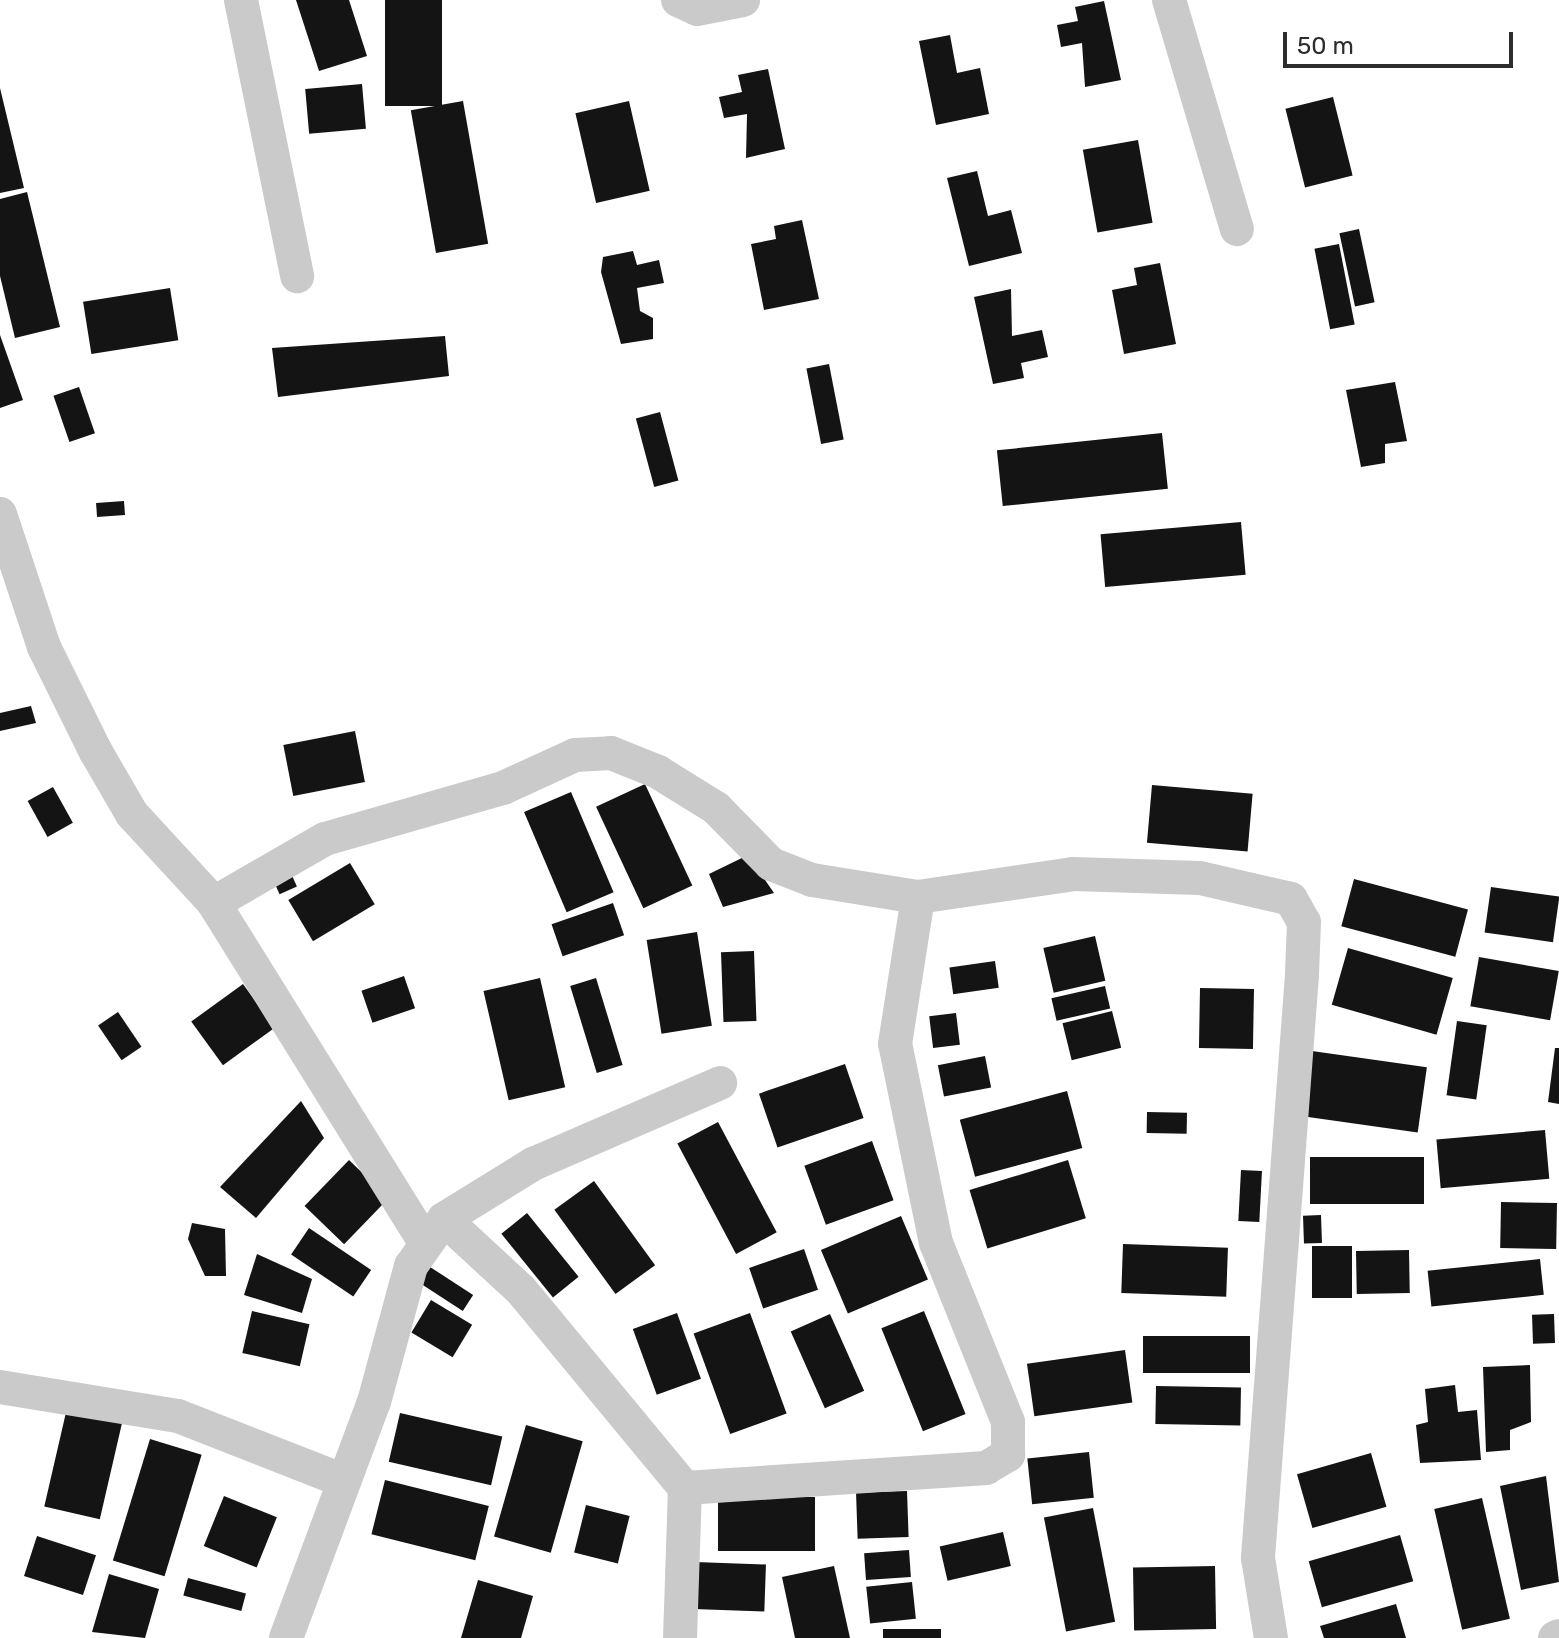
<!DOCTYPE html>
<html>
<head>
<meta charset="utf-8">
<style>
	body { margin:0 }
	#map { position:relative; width:1559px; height:1638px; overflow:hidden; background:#fff; font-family:Rubik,sans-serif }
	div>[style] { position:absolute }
	.building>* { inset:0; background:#141414; transform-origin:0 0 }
	.minor>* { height:34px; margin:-17px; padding:0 17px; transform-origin:17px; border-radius:17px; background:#cacaca }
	span { translate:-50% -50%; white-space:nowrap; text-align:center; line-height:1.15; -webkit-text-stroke:8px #fff; paint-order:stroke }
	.scale { position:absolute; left:1283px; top:32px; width:230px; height:36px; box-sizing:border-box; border:4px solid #2d2d2d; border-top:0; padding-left:10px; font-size:24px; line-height:28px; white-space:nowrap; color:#2d2d2d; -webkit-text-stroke:6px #fff; paint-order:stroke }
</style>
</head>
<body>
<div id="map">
	<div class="building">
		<i style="clip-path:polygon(296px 0,349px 0,367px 56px,319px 71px)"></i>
		<i style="left:385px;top:0;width:57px;height:106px"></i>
		<i style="clip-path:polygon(1104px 1px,1121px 80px,1085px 87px,1082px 43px,1061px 47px,1057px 25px,1078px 21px,1075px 7px)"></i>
		<i style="clip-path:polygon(950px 35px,957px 73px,980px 68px,989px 114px,936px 125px,919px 41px)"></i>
		<i style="clip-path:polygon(768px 69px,785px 149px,746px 158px,747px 114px,724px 118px,719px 97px,742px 92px,738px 75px)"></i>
		<i style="left:362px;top:84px;width:45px;height:57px;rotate:85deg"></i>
		<i style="clip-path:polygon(0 88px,24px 188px,0 193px)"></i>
		<i style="left:1333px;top:97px;width:81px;height:49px;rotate:76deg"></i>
		<i style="left:463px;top:101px;width:145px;height:53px;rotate:80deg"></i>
		<i style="left:629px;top:101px;width:92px;height:55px;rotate:77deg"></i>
		<i style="left:1138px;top:140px;width:84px;height:56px;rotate:80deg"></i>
		<i style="clip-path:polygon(977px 171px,988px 216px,1011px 210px,1022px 253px,969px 266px,947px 178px)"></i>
		<i style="clip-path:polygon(27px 192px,60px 327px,15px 338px,0 276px,0 199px)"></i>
		<i style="clip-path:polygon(802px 220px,819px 299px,764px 310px,751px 244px,776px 239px,774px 226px)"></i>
		<i style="left:1359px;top:229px;width:75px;height:20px;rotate:78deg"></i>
		<i style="left:1339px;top:244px;width:82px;height:25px;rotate:79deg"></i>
		<i style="clip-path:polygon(633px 251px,637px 265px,659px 260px,664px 283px,637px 288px,640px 311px,653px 318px,653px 339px,621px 344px,601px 272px,603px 257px)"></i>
		<i style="clip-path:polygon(1160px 263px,1176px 344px,1124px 354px,1112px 290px,1137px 285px,1134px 268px)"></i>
		<i style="left:170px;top:288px;width:53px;height:88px;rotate:81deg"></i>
		<i style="clip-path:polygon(1011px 289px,1012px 336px,1042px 330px,1048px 357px,1021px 363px,1024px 378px,993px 384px,974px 297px)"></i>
		<i style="clip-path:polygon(0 335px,23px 400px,0 408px)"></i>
		<i style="clip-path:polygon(445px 336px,449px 376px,278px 397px,272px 348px)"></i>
		<i style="left:829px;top:364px;width:77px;height:23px;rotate:79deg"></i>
		<i style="clip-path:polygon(1395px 382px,1407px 441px,1385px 444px,1385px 463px,1361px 467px,1346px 390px)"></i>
		<i style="left:79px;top:387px;width:49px;height:27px;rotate:71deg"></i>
		<i style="left:660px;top:412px;width:71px;height:25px;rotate:75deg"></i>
		<i style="left:1162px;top:433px;width:56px;height:166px;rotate:84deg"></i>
		<i style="left:124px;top:501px;width:14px;height:28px;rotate:86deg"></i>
		<i style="left:1241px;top:522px;width:53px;height:141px;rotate:85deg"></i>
		<i style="clip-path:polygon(31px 706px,36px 723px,0 731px,0 713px)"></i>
		<i style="left:355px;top:731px;width:52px;height:73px;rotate:79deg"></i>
		<i style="left:645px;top:784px;width:112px;height:54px;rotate:65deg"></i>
		<i style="left:1152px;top:785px;width:101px;height:58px;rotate:5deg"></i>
		<i style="left:53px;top:787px;width:41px;height:29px;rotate:61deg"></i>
		<i style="left:571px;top:792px;width:109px;height:51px;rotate:67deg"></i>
		<i style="clip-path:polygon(748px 855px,774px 893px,723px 907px,709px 874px)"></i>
		<i style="left:350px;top:863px;width:48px;height:72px;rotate:59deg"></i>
		<i style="left:290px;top:871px;width:17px;height:19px;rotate:66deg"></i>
		<i style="left:1354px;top:879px;width:118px;height:49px;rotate:15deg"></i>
		<i style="left:1491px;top:887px;width:69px;height:46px;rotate:8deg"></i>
		<i style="left:613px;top:903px;width:34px;height:65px;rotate:71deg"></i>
		<i style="left:697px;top:932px;width:95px;height:51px;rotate:81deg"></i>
		<i style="left:1095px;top:936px;width:46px;height:53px;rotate:77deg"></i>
		<i style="left:1348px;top:948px;width:109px;height:59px;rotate:16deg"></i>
		<i style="left:754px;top:951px;width:70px;height:33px;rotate:88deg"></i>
		<i style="left:1479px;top:957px;width:81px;height:50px;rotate:10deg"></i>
		<i style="left:995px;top:961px;width:27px;height:46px;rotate:82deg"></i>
		<i style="left:404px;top:976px;width:34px;height:45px;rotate:71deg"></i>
		<i style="left:540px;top:978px;width:112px;height:58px;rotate:77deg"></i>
		<i style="left:596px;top:978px;width:91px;height:27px;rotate:73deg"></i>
		<i style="left:243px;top:984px;width:54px;height:64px;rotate:54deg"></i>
		<i style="left:1105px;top:986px;width:23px;height:55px;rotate:77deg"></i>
		<i style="left:1200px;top:988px;width:54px;height:60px;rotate:1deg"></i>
		<i style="left:1112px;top:1011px;width:38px;height:51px;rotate:76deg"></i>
		<i style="left:118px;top:1012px;width:42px;height:24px;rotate:56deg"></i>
		<i style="left:956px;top:1013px;width:32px;height:27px;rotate:83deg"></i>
		<i style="left:1457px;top:1021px;width:30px;height:75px;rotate:8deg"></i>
		<i style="clip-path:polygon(1555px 1048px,1559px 1048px,1559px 1104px,1548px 1102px)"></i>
		<i style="left:1312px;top:1051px;width:116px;height:66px;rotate:8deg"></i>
		<i style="left:985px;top:1056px;width:32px;height:48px;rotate:79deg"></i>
		<i style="left:845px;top:1064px;width:57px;height:91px;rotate:71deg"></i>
		<i style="left:1067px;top:1091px;width:59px;height:111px;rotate:75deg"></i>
		<i style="clip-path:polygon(301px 1101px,324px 1138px,256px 1218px,220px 1187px)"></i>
		<i style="left:1147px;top:1112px;width:40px;height:21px;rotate:1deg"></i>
		<i style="left:718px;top:1122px;width:125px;height:46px;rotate:62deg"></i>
		<i style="left:1545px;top:1130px;width:49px;height:109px;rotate:85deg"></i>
		<i style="left:872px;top:1141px;width:63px;height:72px;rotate:70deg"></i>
		<i style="left:1424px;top:1157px;width:47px;height:114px;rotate:90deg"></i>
		<i style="left:349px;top:1160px;width:55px;height:64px;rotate:44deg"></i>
		<i style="left:1068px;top:1160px;width:61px;height:103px;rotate:73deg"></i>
		<i style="left:1241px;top:1170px;width:21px;height:51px;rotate:3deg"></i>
		<i style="left:594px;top:1181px;width:104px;height:49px;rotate:54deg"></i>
		<i style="left:1501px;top:1202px;width:56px;height:46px;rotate:1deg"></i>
		<i style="left:527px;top:1213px;width:82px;height:33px;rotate:51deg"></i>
		<i style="left:1321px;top:1215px;width:28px;height:18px;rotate:88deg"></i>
		<i style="left:901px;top:1216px;width:69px;height:87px;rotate:67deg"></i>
		<i style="clip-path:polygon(192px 1223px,225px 1229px,226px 1276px,205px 1276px,188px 1239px)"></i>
		<i style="left:309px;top:1228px;width:75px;height:32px;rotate:34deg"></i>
		<i style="left:1123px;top:1244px;width:105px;height:49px;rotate:2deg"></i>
		<i style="left:1312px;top:1246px;width:40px;height:52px"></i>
		<i style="left:804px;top:1249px;width:43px;height:58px;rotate:71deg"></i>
		<i style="left:1409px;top:1250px;width:43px;height:53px;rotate:89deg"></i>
		<i style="clip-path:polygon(257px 1254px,312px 1279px,302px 1313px,244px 1295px)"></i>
		<i style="left:1540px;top:1259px;width:36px;height:113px;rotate:84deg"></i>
		<i style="left:427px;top:1265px;width:55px;height:19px;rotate:33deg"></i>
		<i style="left:431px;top:1300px;width:48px;height:38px;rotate:31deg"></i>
		<i style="left:252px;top:1311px;width:59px;height:43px;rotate:13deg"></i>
		<i style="left:924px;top:1311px;width:111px;height:46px;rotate:68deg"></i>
		<i style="left:677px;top:1313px;width:70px;height:47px;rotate:70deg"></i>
		<i style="left:750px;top:1313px;width:107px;height:60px;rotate:70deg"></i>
		<i style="left:830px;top:1314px;width:84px;height:43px;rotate:66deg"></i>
		<i style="left:1554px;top:1314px;width:29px;height:22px;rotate:88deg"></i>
		<i style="left:1143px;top:1336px;width:107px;height:37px"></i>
		<i style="left:1125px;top:1350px;width:53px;height:99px;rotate:82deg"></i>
		<i style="clip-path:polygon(1530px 1365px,1531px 1422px,1510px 1430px,1510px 1450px,1486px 1452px,1483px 1367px)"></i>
		<i style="clip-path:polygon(1455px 1385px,1458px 1412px,1477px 1410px,1481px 1460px,1420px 1463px,1416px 1425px,1428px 1422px,1425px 1389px)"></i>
		<i style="left:1156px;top:1386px;width:85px;height:38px;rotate:1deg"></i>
		<i style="left:67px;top:1408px;width:57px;height:101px;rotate:13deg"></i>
		<i style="left:400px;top:1413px;width:105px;height:50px;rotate:13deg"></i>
		<i style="left:526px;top:1425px;width:59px;height:116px;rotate:16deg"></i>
		<i style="left:150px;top:1439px;width:54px;height:127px;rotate:17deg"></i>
		<i style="left:1089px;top:1452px;width:46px;height:62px;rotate:84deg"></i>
		<i style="left:1371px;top:1453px;width:56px;height:77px;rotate:74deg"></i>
		<i style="clip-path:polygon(1546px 1476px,1559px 1582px,1521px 1590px,1500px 1486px)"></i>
		<i style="left:385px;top:1480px;width:107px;height:56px;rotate:14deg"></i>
		<i style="left:907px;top:1491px;width:46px;height:51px;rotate:88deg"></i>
		<i style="left:224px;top:1496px;width:57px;height:54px;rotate:22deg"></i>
		<i style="left:815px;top:1497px;width:54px;height:97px;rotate:90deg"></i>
		<i style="left:1482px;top:1498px;width:124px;height:49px;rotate:77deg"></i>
		<i style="left:586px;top:1505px;width:45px;height:49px;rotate:14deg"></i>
		<i style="left:1093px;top:1508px;width:116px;height:50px;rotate:79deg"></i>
		<i style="left:1003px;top:1532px;width:35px;height:65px;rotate:77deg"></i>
		<i style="left:1400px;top:1535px;width:48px;height:95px;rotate:74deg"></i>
		<i style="left:37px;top:1536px;width:62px;height:42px;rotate:18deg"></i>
		<i style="left:909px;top:1550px;width:27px;height:45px;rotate:86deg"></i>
		<i style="left:695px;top:1562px;width:71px;height:47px;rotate:2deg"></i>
		<i style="clip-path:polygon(834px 1566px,850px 1638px,795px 1638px,782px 1577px)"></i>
		<i style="left:1215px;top:1566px;width:63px;height:82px;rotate:89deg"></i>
		<i style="clip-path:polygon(109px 1574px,159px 1589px,145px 1638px,92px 1632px)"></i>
		<i style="left:188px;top:1578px;width:60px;height:18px;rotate:15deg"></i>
		<i style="clip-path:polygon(478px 1580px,533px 1596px,521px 1638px,461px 1638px)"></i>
		<i style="left:912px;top:1582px;width:37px;height:46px;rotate:84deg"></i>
		<i style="clip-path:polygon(1396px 1604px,1406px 1638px,1324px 1638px,1320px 1626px)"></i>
		<i style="left:941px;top:1629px;width:9px;height:58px;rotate:90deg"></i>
	</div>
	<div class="minor">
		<i style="left:241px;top:0;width:282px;rotate:78.5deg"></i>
		<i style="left:678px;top:0;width:21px;rotate:25deg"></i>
		<i style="left:697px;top:9px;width:47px;rotate:-11.1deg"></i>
		<i style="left:1169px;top:0;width:239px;rotate:73.5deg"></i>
		<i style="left:0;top:514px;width:140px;rotate:71.7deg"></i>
		<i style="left:44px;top:647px;width:117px;rotate:63.7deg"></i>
		<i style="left:96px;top:752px;width:72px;rotate:59.9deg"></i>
		<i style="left:132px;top:814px;width:121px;rotate:47.3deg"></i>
		<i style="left:444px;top:1219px;width:105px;rotate:42.7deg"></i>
		<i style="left:521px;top:1290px;width:257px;rotate:50.4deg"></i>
		<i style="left:685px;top:1488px;width:150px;rotate:91.9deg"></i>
		<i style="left:426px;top:1244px;width:402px;rotate:-121.9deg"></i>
		<i style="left:214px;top:903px;width:128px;rotate:-30deg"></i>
		<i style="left:325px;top:839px;width:185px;rotate:-16deg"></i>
		<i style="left:503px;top:788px;width:79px;rotate:-24.6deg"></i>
		<i style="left:575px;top:755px;width:36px;rotate:-3deg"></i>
		<i style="left:611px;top:753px;width:51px;rotate:22deg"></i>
		<i style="left:658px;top:772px;width:68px;rotate:31.8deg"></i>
		<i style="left:716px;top:808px;width:78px;rotate:45.5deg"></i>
		<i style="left:771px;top:864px;width:44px;rotate:21.3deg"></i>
		<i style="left:812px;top:880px;width:107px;rotate:9.1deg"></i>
		<i style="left:918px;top:897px;width:157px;rotate:-8.4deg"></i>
		<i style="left:1073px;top:874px;width:127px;rotate:1.8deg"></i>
		<i style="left:1200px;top:878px;width:93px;rotate:13deg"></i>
		<i style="left:1291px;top:899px;width:26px;rotate:61deg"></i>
		<i style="left:1304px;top:922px;width:53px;rotate:92.2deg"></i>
		<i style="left:1302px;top:975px;width:585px;rotate:94.32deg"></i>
		<i style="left:1258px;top:1558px;width:81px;rotate:80.8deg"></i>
		<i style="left:0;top:1387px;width:180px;rotate:9.3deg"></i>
		<i style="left:178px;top:1416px;width:178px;rotate:21.4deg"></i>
		<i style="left:685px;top:1488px;width:302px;rotate:-3.8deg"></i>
		<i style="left:986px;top:1468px;width:26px;rotate:-31deg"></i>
		<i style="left:1008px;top:1455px;width:33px;rotate:-90deg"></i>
		<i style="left:1008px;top:1422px;width:193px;rotate:-111.9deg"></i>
		<i style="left:936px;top:1243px;width:203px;rotate:-101.6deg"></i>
		<i style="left:895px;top:1044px;width:149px;rotate:-81.1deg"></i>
		<i style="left:286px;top:1638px;width:252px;rotate:-69.6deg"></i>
		<i style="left:374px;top:1402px;width:141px;rotate:-74.8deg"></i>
		<i style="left:411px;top:1266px;width:57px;rotate:-54.9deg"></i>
		<i style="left:444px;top:1219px;width:105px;rotate:-31.7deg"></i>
		<i style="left:533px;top:1164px;width:204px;rotate:-23.4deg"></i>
		<i style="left:1555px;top:1638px;width:4px;rotate:-27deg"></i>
	</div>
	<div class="scale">50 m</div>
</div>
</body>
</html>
